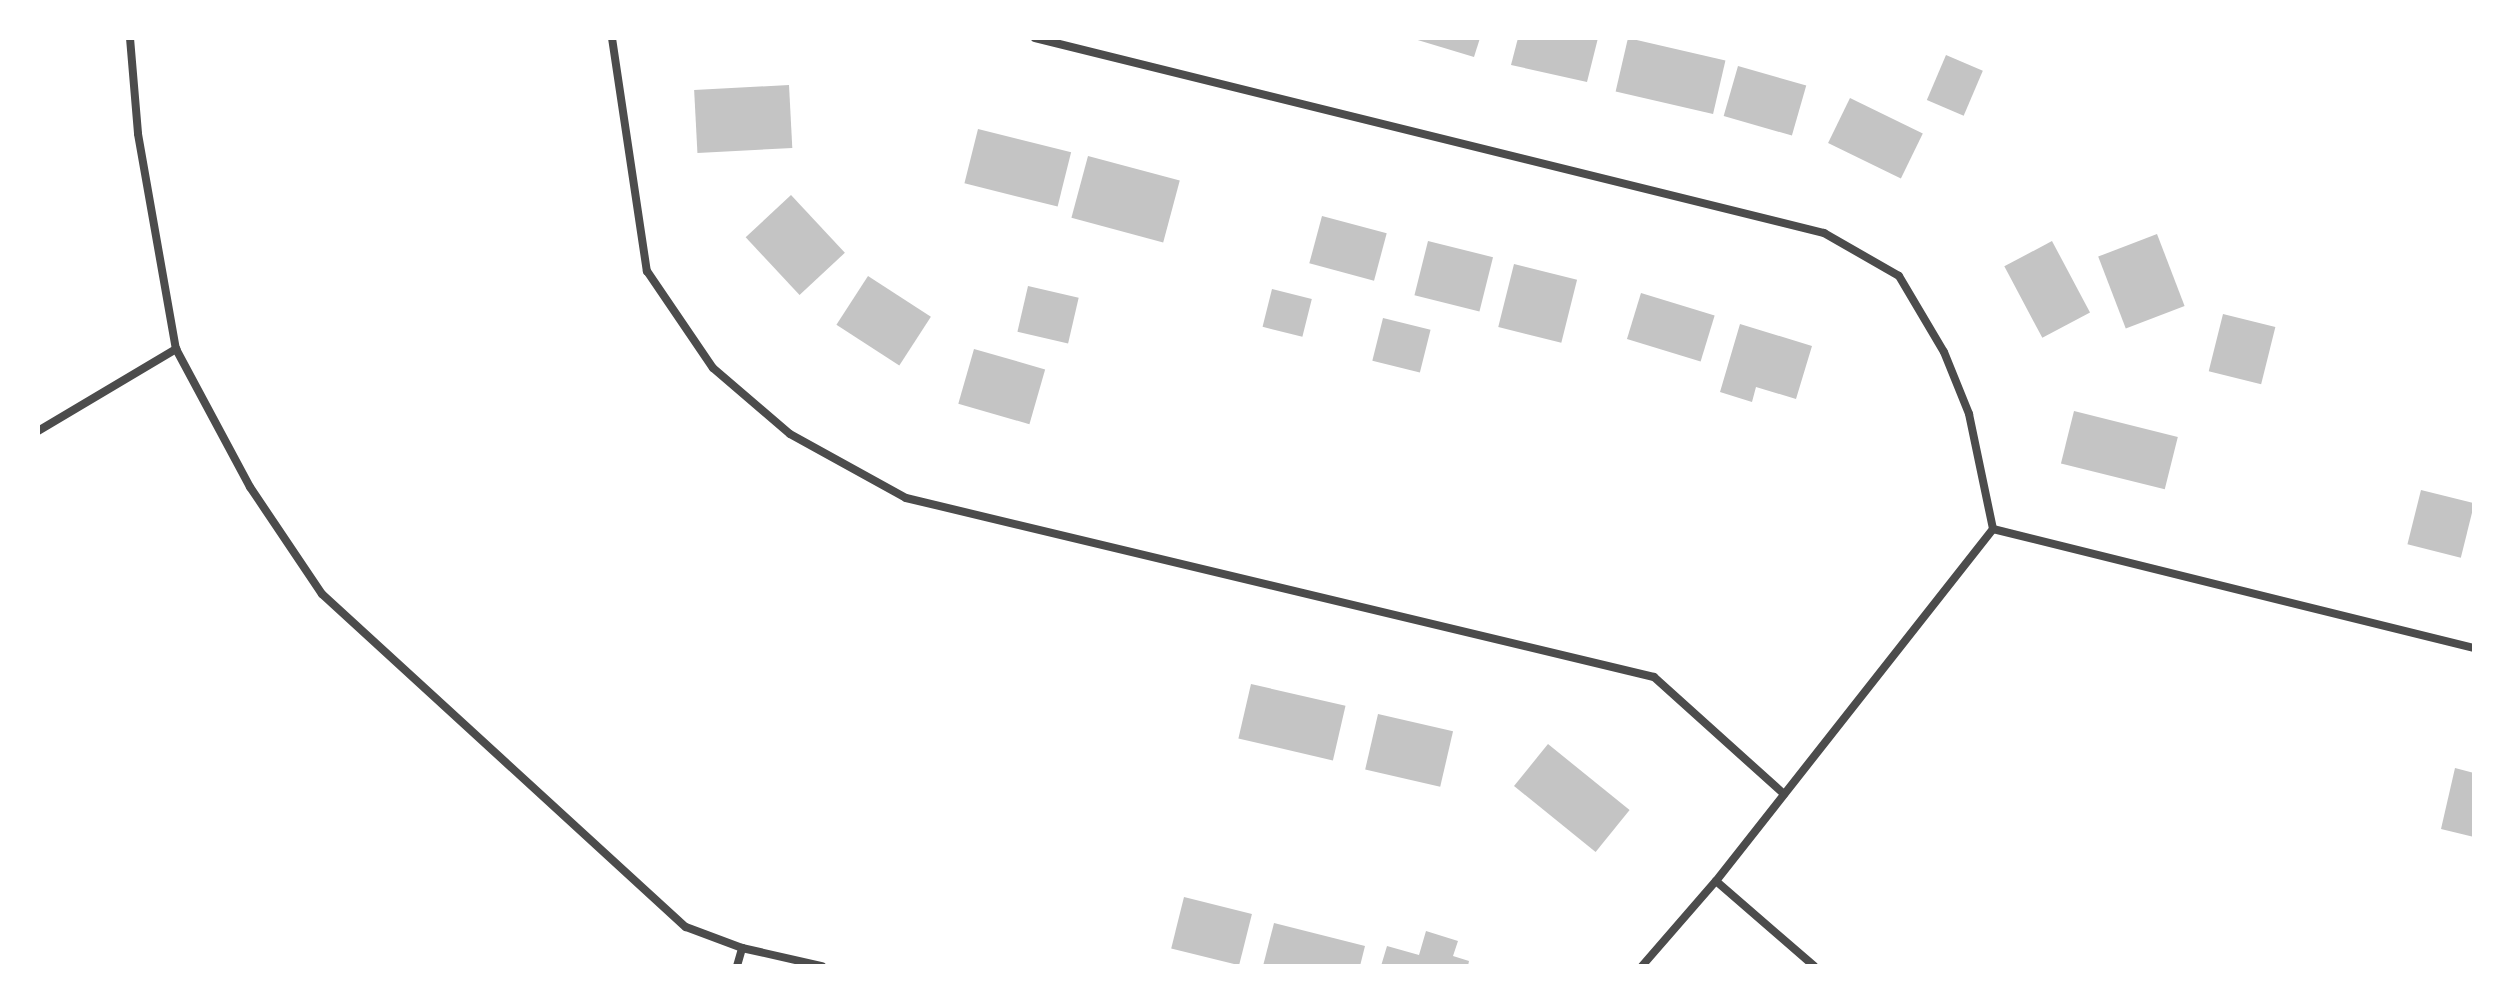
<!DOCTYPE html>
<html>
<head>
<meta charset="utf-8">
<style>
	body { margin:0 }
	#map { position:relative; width:2512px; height:1004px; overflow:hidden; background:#fff; font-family:"Fira Sans Condensed",sans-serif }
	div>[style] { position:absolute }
	.building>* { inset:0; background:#c4c4c4; transform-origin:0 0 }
	.minor>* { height:8px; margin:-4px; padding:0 4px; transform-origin:4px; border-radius:4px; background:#4c4c4c }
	span { translate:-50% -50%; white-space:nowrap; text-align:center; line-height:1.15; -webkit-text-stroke:6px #fff; paint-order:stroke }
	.frame { position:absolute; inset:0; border:40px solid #fff; pointer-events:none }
</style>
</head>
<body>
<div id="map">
	<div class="building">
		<i style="clip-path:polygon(1411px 38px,1480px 38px,1474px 57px)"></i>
		<i style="clip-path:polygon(1518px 38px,1598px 38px,1587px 82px,1511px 65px)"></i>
		<i style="left:1628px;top:38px;width:100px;height:55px;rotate:13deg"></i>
		<i style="left:1946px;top:55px;width:40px;height:49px;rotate:23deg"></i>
		<i style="left:1738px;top:66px;width:71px;height:52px;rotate:16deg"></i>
		<i style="left:789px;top:85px;width:63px;height:95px;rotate:87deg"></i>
		<i style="left:1850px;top:98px;width:81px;height:50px;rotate:26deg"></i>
		<i style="left:978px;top:129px;width:96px;height:56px;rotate:14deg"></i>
		<i style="left:1088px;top:156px;width:95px;height:64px;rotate:15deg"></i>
		<i style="left:791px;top:195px;width:79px;height:62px;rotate:47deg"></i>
		<i style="left:1322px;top:216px;width:67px;height:49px;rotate:15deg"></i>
		<i style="left:2157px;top:234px;width:77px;height:63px;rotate:69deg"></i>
		<i style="left:1428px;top:241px;width:67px;height:56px;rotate:14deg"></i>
		<i style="left:2052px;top:241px;width:81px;height:54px;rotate:62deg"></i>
		<i style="left:1514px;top:264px;width:65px;height:65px;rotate:14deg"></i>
		<i style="left:868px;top:276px;width:75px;height:58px;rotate:33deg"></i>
		<i style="left:1028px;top:286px;width:52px;height:47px;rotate:13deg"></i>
		<i style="left:1272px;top:289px;width:41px;height:39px;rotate:14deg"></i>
		<i style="left:1641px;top:293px;width:77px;height:48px;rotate:17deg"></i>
		<i style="left:2223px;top:314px;width:54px;height:59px;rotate:14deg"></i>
		<i style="left:1383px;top:318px;width:49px;height:44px;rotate:14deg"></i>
		<i style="clip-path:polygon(1740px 324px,1812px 346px,1796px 399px,1756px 387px,1752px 402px,1720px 392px)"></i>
		<i style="left:974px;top:349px;width:74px;height:57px;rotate:16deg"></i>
		<i style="left:2074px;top:411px;width:107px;height:54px;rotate:14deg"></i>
		<i style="left:2421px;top:490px;width:55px;height:56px;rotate:14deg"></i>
		<i style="left:1251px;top:684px;width:97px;height:56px;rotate:13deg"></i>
		<i style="left:1378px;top:714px;width:77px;height:57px;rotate:13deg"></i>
		<i style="left:1548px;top:744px;width:105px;height:54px;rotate:39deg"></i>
		<i style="clip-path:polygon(2455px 768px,2474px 773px,2474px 837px,2441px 829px)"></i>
		<i style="left:1184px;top:897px;width:70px;height:53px;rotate:14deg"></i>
		<i style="clip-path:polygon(1274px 923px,1365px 946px,1360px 966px,1263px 966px)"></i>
		<i style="clip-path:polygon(1426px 931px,1458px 941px,1453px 956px,1469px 961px,1468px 966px,1381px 966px,1387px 946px,1419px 955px)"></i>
	</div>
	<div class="minor">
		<i style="left:130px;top:38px;width:96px;rotate:85.2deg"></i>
		<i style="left:138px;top:134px;width:218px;rotate:80deg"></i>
		<i style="left:176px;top:349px;width:157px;rotate:61.8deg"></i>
		<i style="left:250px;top:487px;width:129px;rotate:56.1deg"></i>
		<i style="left:322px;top:594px;width:493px;rotate:42.5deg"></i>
		<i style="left:686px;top:927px;width:60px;rotate:20.6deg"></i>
		<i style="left:742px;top:948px;width:82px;rotate:12.7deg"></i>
		<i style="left:612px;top:38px;width:236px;rotate:81.5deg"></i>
		<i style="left:647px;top:271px;width:117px;rotate:55.8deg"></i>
		<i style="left:713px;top:368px;width:101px;rotate:40.6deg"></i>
		<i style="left:790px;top:434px;width:132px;rotate:28.9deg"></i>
		<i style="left:906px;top:498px;width:769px;rotate:13.46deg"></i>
		<i style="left:1654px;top:677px;width:175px;rotate:42deg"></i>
		<i style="left:1035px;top:38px;width:813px;rotate:13.88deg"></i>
		<i style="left:1824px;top:233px;width:86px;rotate:29.8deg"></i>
		<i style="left:1899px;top:276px;width:88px;rotate:59.4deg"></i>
		<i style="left:1944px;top:352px;width:67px;rotate:68deg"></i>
		<i style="left:1969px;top:414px;width:117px;rotate:78.2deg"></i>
		<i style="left:1993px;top:529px;width:496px;rotate:13.9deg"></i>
		<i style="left:38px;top:431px;width:161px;rotate:-30.7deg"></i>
		<i style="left:1716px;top:881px;width:130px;rotate:40.9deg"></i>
		<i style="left:737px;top:966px;width:19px;rotate:-74deg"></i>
		<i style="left:1642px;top:966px;width:113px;rotate:-49deg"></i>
		<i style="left:1716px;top:881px;width:448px;rotate:-51.8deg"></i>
	</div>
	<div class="frame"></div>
</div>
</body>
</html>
